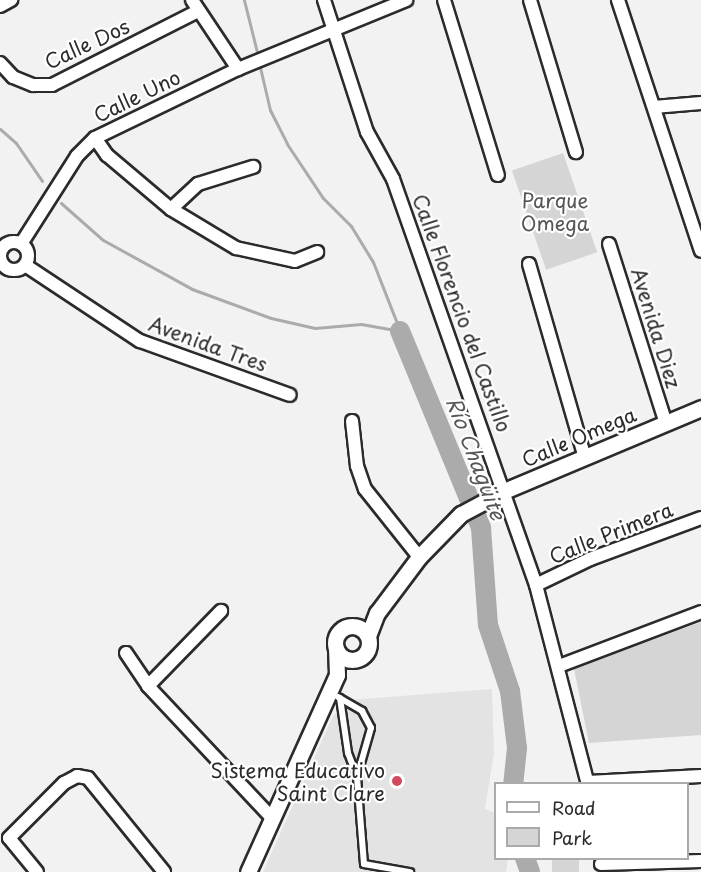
<!DOCTYPE html>
<html>
<head>
<meta charset="utf-8">
<style>
	body { margin:0 }
	#map { position:relative; width:701px; height:872px; overflow:hidden; background:#f2f2f2; font-family:"Playpen Sans",sans-serif }
	div>[style] { position:absolute }
	.built>* { inset:0; background:#e3e3e3 }
	.green>* { inset:0; background:#d5d5d5; transform-origin:0 0 }
	.stream>* { height:3px; margin:-1.5px; padding:0 1.5px; transform-origin:1.5px; border-radius:1.5px; background:#ababab }
	.river>* { height:20px; margin:-10px; padding:0 10px; transform-origin:10px; border-radius:10px; background:#ababab }
	.roads { filter:drop-shadow(2px 0 #2b2b2b) drop-shadow(-2px 0 #2b2b2b) drop-shadow(0 2px #2b2b2b) drop-shadow(0 -2px #2b2b2b) }
	.service>* { height:6px; margin:-3px; padding:0 3px; transform-origin:3px; border-radius:3px; background:#fff }
	.minor>* { height:12px; margin:-6px; padding:0 6px; transform-origin:6px; border-radius:6px; background:#fff }
	.minor>.ring { margin:-6px; padding:0; box-sizing:content-box; background:none; border:12px solid #fff; border-radius:50% }
	.tertiary>* { height:15px; margin:-7.5px; padding:0 7.5px; transform-origin:7.5px; border-radius:7.5px; background:#fff }
	.tertiary>.ring { margin:-7.5px; padding:0; box-sizing:content-box; background:none; border:15px solid #fff; border-radius:50% }
	.dots>* { width:16px; height:16px; translate:-50% -50%; box-sizing:border-box; border:3px solid #fff; border-radius:50% }
	span { translate:-50% -50%; white-space:nowrap; text-align:center; line-height:1.15; -webkit-text-stroke:4.5px #fff; paint-order:stroke }
	.street-label { font-size:20px; color:#2b2b2b }
	.park-label { font-size:20px; color:#565656 }
	.poi-label { font-size:20px; color:#2b2b2b }
	.right { translate:-100% -50%; text-align:right }
	.water-label { font-size:21px; color:#585858; font-style:italic }
	.legend { position:absolute; left:494px; top:782px; width:195px; height:78px; box-sizing:border-box; background:#fff; border:2px solid #aaa; margin:0; padding:8px 10px; list-style:none; font-size:18px; color:#2b2b2b }
	.legend li { display:flex; align-items:center; gap:12px; height:30px }
	.legend b { width:30px; border:2px solid #aaa }
</style>
</head>
<body>
<div id="map">
	<div class="built">
		<i style="clip-path:polygon(492px 689px,494px 753px,485px 809px,495px 813px,496px 858px,508px 859px,506px 872px,263px 872px,333px 716px,349px 700px)"></i>
	</div>
	<div class="green">
		<i style="left:563px;top:153px;width:105px;height:54px;rotate:71deg"></i>
		<i style="clip-path:polygon(701px 622px,701px 735px,589px 743px,574px 669px)"></i>
		<i style="left:552px;top:859px;width:27px;height:13px"></i>
	</div>
	<div class="stream">
		<i style="left:244px;top:0;width:58px;rotate:76deg"></i>
		<i style="left:259px;top:63px;width:48px;rotate:76.8deg"></i>
		<i style="left:270px;top:110px;width:38px;rotate:63deg"></i>
		<i style="left:287px;top:144px;width:65px;rotate:56.3deg"></i>
		<i style="left:323px;top:198px;width:40px;rotate:45deg"></i>
		<i style="left:351px;top:226px;width:42px;rotate:58.6deg"></i>
		<i style="left:373px;top:262px;width:74px;rotate:68.6deg"></i>
		<i style="left:0;top:129px;width:21px;rotate:41deg"></i>
		<i style="left:16px;top:143px;width:46px;rotate:55.6deg"></i>
		<i style="left:61px;top:203px;width:56px;rotate:41.4deg"></i>
		<i style="left:103px;top:240px;width:102px;rotate:28.8deg"></i>
		<i style="left:192px;top:289px;width:84px;rotate:20.2deg"></i>
		<i style="left:271px;top:318px;width:45px;rotate:12.8deg"></i>
		<i style="left:315px;top:328px;width:46px;rotate:-5deg"></i>
		<i style="left:361px;top:324px;width:40px;rotate:10deg"></i>
	</div>
	<div class="river">
		<i style="left:400px;top:331px;width:213px;rotate:67.6deg"></i>
		<i style="left:481px;top:528px;width:97px;rotate:85.9deg"></i>
		<i style="left:488px;top:625px;width:70px;rotate:71.6deg"></i>
		<i style="left:510px;top:691px;width:57px;rotate:83deg"></i>
		<i style="left:517px;top:748px;width:36px;rotate:96deg"></i>
		<i style="left:525px;top:858px;width:15px;rotate:70deg"></i>
	</div>
	<div class="roads">
		<div class="service">
			<i style="left:338px;top:697px;width:28px;rotate:30deg"></i>
			<i style="left:362px;top:711px;width:19px;rotate:62deg"></i>
			<i style="left:371px;top:728px;width:51px;rotate:105.9deg"></i>
			<i style="left:340px;top:698px;width:56px;rotate:81.7deg"></i>
			<i style="left:348px;top:753px;width:26px;rotate:69deg"></i>
			<i style="left:357px;top:777px;width:87px;rotate:85.4deg"></i>
			<i style="left:364px;top:864px;width:47px;rotate:9.9deg"></i>
		</div>
		<div class="minor">
			<i style="left:192px;top:0;width:83px;rotate:56.3deg"></i>
			<i style="left:324px;top:0;width:139px;rotate:72deg"></i>
			<i style="left:367px;top:132px;width:54px;rotate:61deg"></i>
			<i style="left:393px;top:179px;width:430px;rotate:70.6deg"></i>
			<i style="left:536px;top:585px;width:206px;rotate:75.4deg"></i>
			<i style="left:444px;top:0;width:183px;rotate:72.9deg"></i>
			<i style="left:530px;top:0;width:159px;rotate:73.2deg"></i>
			<i style="left:618px;top:0;width:264px;rotate:71.7deg"></i>
			<i style="left:0;top:6px;width:13px;rotate:-29deg"></i>
			<i style="left:0;top:63px;width:19px;rotate:47deg"></i>
			<i style="left:13px;top:77px;width:22px;rotate:22deg"></i>
			<i style="left:33px;top:85px;width:19px"></i>
			<i style="left:52px;top:85px;width:164px;rotate:-26.9deg"></i>
			<i style="left:654px;top:107px;width:47px;rotate:-4.9deg"></i>
			<i style="left:95px;top:138px;width:21px;rotate:55deg"></i>
			<i style="left:107px;top:155px;width:84px;rotate:40.2deg"></i>
			<i style="left:171px;top:209px;width:76px;rotate:31deg"></i>
			<i style="left:236px;top:248px;width:60px;rotate:12.4deg"></i>
			<i style="left:295px;top:261px;width:24px;rotate:-22deg"></i>
			<i style="left:171px;top:209px;width:37px;rotate:-43deg"></i>
			<i style="left:198px;top:184px;width:58px;rotate:-17.2deg"></i>
			<i class="ring" style="left:0;top:242px;width:16px;height:16px"></i>
			<i style="left:21px;top:244px;width:104px;rotate:-57.5deg"></i>
			<i style="left:77px;top:156px;width:25px;rotate:-45deg"></i>
			<i style="left:95px;top:138px;width:159px;rotate:-25.8deg"></i>
			<i style="left:238px;top:69px;width:182px;rotate:-22.3deg"></i>
			<i style="left:609px;top:244px;width:189px;rotate:72.4deg"></i>
			<i style="left:529px;top:264px;width:202px;rotate:73.9deg"></i>
			<i style="left:25px;top:265px;width:138px;rotate:33.5deg"></i>
			<i style="left:140px;top:341px;width:159px;rotate:19.8deg"></i>
			<i style="left:352px;top:421px;width:45px;rotate:83.7deg"></i>
			<i style="left:357px;top:466px;width:24px;rotate:71deg"></i>
			<i style="left:365px;top:489px;width:87px;rotate:51.5deg"></i>
			<i style="left:536px;top:585px;width:60px;rotate:-25.7deg"></i>
			<i style="left:590px;top:559px;width:118px;rotate:-20.3deg"></i>
			<i style="left:126px;top:653px;width:40px;rotate:56deg"></i>
			<i style="left:148px;top:686px;width:181px;rotate:46.8deg"></i>
			<i style="left:559px;top:666px;width:152px;rotate:-20.8deg"></i>
			<i style="left:148px;top:686px;width:105px;rotate:-45.8deg"></i>
			<i style="left:588px;top:782px;width:113px;rotate:-3deg"></i>
			<i style="left:601px;top:864px;width:100px;rotate:-1.7deg"></i>
			<i style="left:37px;top:872px;width:44px;rotate:-129.5deg"></i>
			<i style="left:9px;top:838px;width:78px;rotate:-45deg"></i>
			<i style="left:64px;top:783px;width:15px;rotate:-28deg"></i>
			<i style="left:77px;top:776px;width:11px;rotate:10deg"></i>
			<i style="left:88px;top:778px;width:121px;rotate:51deg"></i>
		</div>
		<div class="tertiary">
			<i class="ring" style="left:335px;top:626px;width:19px;height:19px"></i>
			<i style="left:368px;top:636px;width:25px;rotate:-69deg"></i>
			<i style="left:377px;top:613px;width:70px;rotate:-53.1deg"></i>
			<i style="left:419px;top:557px;width:60px;rotate:-45.7deg"></i>
			<i style="left:461px;top:514px;width:49px;rotate:-28.1deg"></i>
			<i style="left:504px;top:491px;width:214px;rotate:-22.8deg"></i>
			<i style="left:248px;top:872px;width:216px;rotate:-65.7deg"></i>
			<i style="left:337px;top:675px;width:26px;rotate:-92deg"></i>
		</div>
	</div>
	<div class="dots">
		<i style="left:397px;top:781px;background:#d1495b"></i>
	</div>
	<div class="street-label">
		<span style="left:87px;top:44px;rotate:-25deg">Calle Dos</span>
		<span style="left:137px;top:96px;rotate:-26deg">Calle Uno</span>
		<span style="left:462px;top:313px;rotate:70deg">Calle Florencio del Castillo</span>
		<span style="left:656px;top:328px;rotate:73deg">Avenida Diez</span>
		<span style="left:208px;top:344px;rotate:20deg">Avenida Tres</span>
		<span style="left:579px;top:437px;rotate:-23deg">Calle Omega</span>
		<span style="left:611px;top:533px;rotate:-22deg">Calle Primera</span>
	</div>
	<div class="park-label">
		<span style="left:555px;top:212px">Parque<br>Omega</span>
	</div>
	<div class="poi-label">
		<span class="right" style="left:385px;top:782px">Sistema Educativo<br>Saint Clare</span>
	</div>
	<div class="water-label">
		<span style="left:477px;top:458px;rotate:69deg">Río Chagüite</span>
	</div>
	<ul class="legend">
	<li><b style="height:8px;background:#fff"></b>Road</li>
	<li><b style="height:16px;background:#d5d5d5"></b>Park</li>
	</ul>
</div>
</body>
</html>
